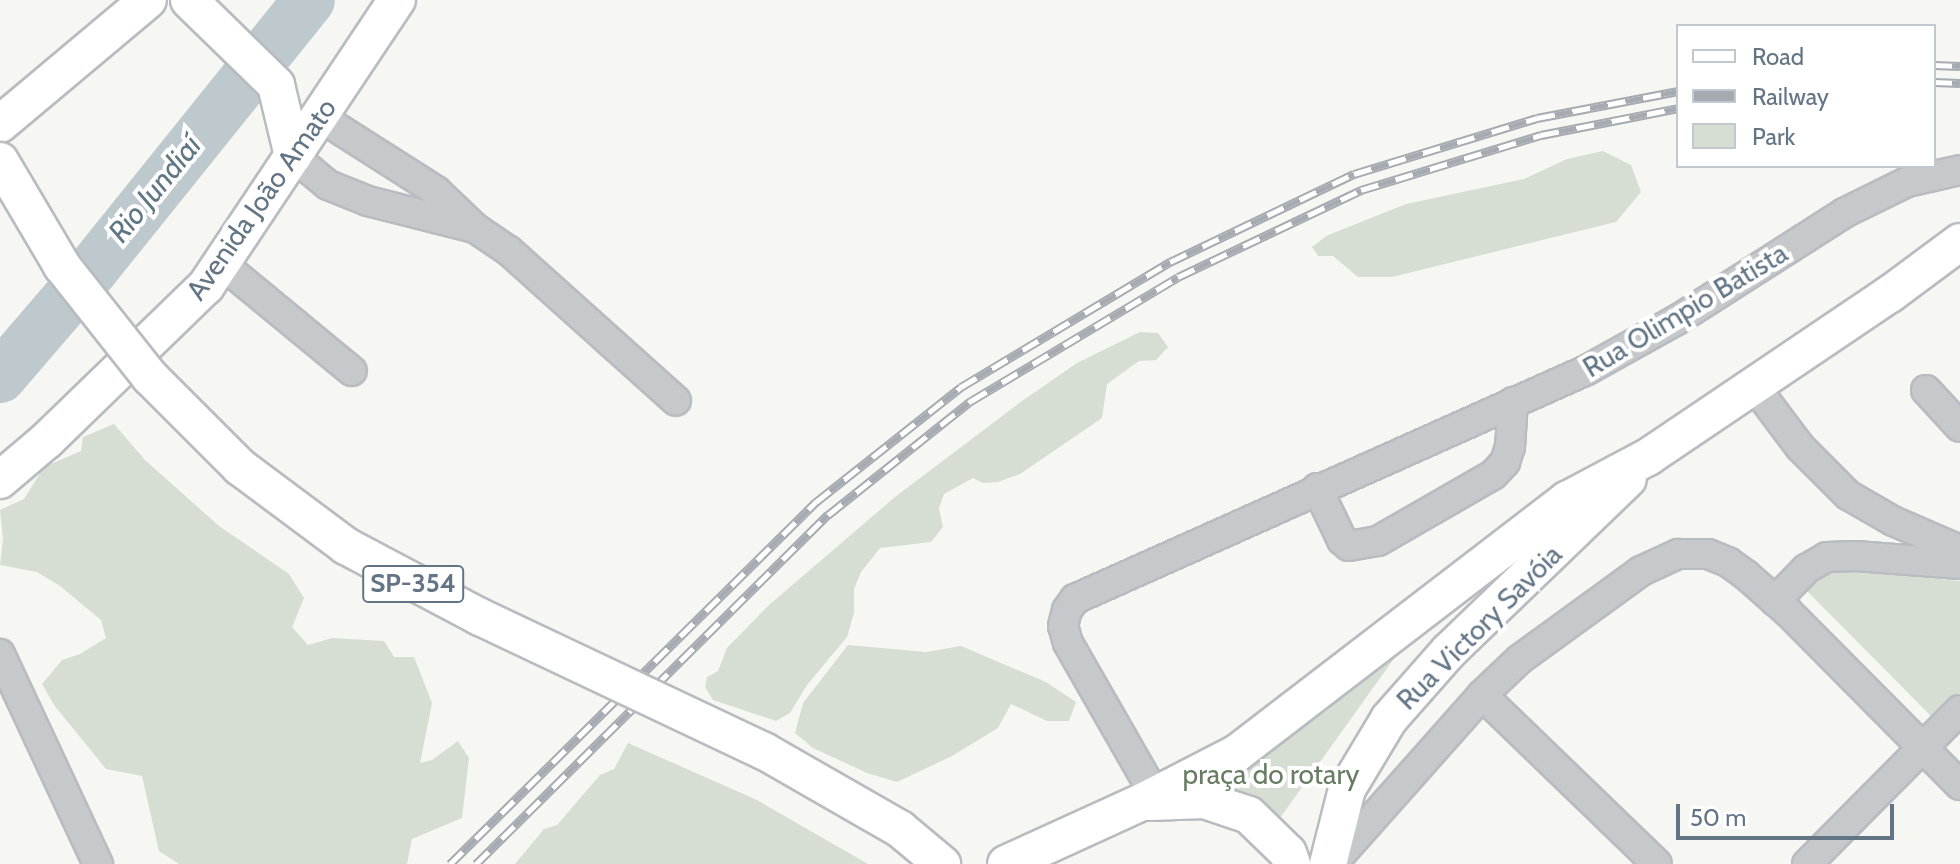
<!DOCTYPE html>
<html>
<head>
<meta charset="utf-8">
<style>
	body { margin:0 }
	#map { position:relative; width:1960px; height:864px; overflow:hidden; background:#f6f6f2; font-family:Cabin,sans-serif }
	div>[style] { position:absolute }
	.green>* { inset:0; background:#d6ded3 }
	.river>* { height:52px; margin:-26px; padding:0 26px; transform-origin:26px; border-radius:26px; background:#bec9ce }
	.roads { filter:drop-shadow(2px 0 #b8bcc0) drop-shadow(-2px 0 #b8bcc0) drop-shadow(0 2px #b8bcc0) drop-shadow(0 -2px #b8bcc0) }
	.minor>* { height:28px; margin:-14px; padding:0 14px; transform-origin:14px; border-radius:14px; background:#c5c9cc }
	.major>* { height:36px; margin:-18px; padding:0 18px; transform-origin:18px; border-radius:18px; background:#fff }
	.rail>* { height:9px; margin-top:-4.5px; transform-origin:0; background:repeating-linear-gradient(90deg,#fff 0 18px,#a5abb1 0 36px); box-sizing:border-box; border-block:2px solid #a5abb1 }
	.bridges { filter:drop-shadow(2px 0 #b8bcc0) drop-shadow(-2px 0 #b8bcc0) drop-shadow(0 2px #b8bcc0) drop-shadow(0 -2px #b8bcc0) }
	.major-bridge>* { height:36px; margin:-18px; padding:0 18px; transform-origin:18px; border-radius:18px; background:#fff }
	span { translate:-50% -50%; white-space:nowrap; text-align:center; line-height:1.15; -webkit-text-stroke:8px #fff; paint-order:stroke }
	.shield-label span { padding:2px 6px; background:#fff; border:2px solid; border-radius:6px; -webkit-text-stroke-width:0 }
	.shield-label { font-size:26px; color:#637585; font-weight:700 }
	.street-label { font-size:28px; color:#637585 }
	.park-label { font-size:28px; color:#677c62 }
	.water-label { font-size:30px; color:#5f7782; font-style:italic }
	.legend { position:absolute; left:1676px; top:24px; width:260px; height:144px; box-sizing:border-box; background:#fff; border:2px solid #c1c8ce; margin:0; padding:10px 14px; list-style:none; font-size:24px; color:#637585 }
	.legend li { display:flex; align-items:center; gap:16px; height:40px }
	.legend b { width:40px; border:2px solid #c1c8ce }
	.scale { position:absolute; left:1676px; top:804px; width:218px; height:36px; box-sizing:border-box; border:4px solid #637585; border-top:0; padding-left:10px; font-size:24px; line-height:28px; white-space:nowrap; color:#637585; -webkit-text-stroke:6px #fff; paint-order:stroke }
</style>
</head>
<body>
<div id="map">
	<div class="green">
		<i style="clip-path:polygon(1603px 151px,1631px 165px,1641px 192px,1616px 222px,1392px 277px,1358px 277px,1333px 256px,1318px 256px,1312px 247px,1326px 236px,1406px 204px,1524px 179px,1567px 159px)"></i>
		<i style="clip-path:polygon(1140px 332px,1158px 333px,1168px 347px,1156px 360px,1139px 361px,1107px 384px,1102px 418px,1020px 474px,998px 482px,983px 483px,973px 478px,944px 494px,939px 508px,943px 527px,931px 542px,880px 548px,861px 572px,854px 589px,854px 613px,847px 637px,807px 685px,790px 713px,776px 721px,713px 700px,705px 687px,707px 677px,718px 671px,727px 648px,769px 605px,895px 497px,1022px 401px,1077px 363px)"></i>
		<i style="clip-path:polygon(114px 424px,145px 460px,219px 526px,289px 574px,304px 598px,292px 627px,308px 645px,332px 638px,384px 641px,394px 657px,414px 657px,432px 703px,420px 763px,432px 760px,458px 741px,469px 758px,462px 818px,412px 839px,407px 864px,179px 864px,159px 851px,142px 776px,106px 769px,54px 705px,42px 684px,62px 660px,80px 654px,106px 638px,101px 620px,60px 586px,37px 572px,0 565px,3px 539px,0 510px,24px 499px,44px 467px,81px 451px,83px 437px)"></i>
		<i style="clip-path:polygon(1831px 569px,1960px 581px,1960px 693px,1936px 721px,1806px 590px,1805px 584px)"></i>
		<i style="clip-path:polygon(1413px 632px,1280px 818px,1208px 780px)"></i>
		<i style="clip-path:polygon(848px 645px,926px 652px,961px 646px,1046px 682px,1076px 702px,1069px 721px,1047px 721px,1011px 704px,998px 728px,952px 756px,897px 782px,867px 773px,813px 748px,795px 733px,803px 703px)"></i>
		<i style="clip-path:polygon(628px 743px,757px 800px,868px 864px,515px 864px,544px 829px,557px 825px,600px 775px,614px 769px)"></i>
	</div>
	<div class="river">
		<i style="left:0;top:377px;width:141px;rotate:-49.3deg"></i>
		<i style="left:92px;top:270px;width:346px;rotate:-51.2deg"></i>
	</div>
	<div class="roads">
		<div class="minor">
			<i style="left:320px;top:117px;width:138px;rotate:32.5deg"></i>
			<i style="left:436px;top:191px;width:54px;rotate:43.5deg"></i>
			<i style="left:475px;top:228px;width:41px;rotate:34.1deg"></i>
			<i style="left:509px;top:251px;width:224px;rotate:41.9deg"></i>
			<i style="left:293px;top:156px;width:45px;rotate:39.6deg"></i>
			<i style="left:328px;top:185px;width:43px;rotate:21.8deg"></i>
			<i style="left:368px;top:201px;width:110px;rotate:14.2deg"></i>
			<i style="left:222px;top:264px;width:168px;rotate:39.5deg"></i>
			<i style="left:1755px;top:387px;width:75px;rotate:53.1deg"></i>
			<i style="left:1800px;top:447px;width:68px;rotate:45deg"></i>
			<i style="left:1848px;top:495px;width:52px;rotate:30deg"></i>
			<i style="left:1893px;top:521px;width:73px;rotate:23.4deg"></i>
			<i style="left:1926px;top:390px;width:50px;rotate:47.4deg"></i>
			<i style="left:1317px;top:488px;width:58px;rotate:64.3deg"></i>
			<i style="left:1342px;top:540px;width:9px;rotate:41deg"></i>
			<i style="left:1349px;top:546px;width:29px;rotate:-10deg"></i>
			<i style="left:1378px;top:541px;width:133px;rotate:-29.9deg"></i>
			<i style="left:1493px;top:475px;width:18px;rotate:-47deg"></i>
			<i style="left:1505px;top:462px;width:16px;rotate:-72deg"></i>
			<i style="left:1510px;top:447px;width:45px;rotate:-86.2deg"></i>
			<i style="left:1775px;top:601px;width:45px;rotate:-45.9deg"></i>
			<i style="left:1806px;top:569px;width:24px;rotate:-30deg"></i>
			<i style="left:1827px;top:557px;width:29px;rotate:-2deg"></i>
			<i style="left:1856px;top:556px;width:104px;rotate:4.4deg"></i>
			<i style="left:0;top:654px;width:232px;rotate:65deg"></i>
			<i style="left:1482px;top:695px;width:243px;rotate:44deg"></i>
			<i style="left:1155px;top:795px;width:175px;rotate:-119.8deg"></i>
			<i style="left:1068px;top:643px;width:18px;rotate:-106deg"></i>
			<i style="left:1063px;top:626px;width:16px;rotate:-76deg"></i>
			<i style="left:1067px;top:610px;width:14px;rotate:-54deg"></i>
			<i style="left:1075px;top:599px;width:561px;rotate:-24.1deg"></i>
			<i style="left:1587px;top:370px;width:103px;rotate:-29.1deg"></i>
			<i style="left:1677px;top:320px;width:198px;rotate:-32.6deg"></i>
			<i style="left:1844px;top:213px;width:70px;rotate:-26.2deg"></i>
			<i style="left:1907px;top:182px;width:54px;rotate:-12.8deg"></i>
			<i style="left:1332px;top:864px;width:226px;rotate:-48.4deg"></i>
			<i style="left:1482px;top:695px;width:52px;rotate:-43.5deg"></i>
			<i style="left:1520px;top:659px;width:150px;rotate:-36deg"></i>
			<i style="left:1641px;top:571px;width:41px;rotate:-24.7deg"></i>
			<i style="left:1678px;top:554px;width:30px"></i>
			<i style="left:1708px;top:554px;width:22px;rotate:22deg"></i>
			<i style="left:1728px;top:562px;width:22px;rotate:36deg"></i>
			<i style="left:1746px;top:575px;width:56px;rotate:41.4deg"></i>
			<i style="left:1788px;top:612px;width:244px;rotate:45.2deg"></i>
			<i style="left:1807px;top:864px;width:217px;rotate:-45.2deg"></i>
		</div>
		<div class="major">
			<i style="left:189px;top:0;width:122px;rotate:44.3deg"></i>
			<i style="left:276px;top:85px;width:73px;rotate:76.5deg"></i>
			<i style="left:0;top:124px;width:193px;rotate:-40deg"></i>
			<i style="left:0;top:480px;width:62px;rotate:-40.4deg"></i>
			<i style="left:47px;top:440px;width:221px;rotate:-44.1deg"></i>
			<i style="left:206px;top:286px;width:344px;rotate:-56.3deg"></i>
			<i style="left:1151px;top:802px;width:53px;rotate:-2.2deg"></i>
			<i style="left:1204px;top:800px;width:47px;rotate:18.4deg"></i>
			<i style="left:1249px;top:815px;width:54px;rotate:44.3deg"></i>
			<i style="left:1288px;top:853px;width:12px;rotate:70deg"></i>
			<i style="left:1006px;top:864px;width:149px;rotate:-24.5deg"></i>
			<i style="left:1142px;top:802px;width:107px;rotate:-27.3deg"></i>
			<i style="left:1237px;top:753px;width:416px;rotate:-37.5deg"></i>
			<i style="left:1567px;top:500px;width:92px;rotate:-28deg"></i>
			<i style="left:1648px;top:457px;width:292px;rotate:-34deg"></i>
			<i style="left:1890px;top:294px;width:87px;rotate:-36.6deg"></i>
			<i style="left:1328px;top:864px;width:77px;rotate:-75.8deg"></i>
			<i style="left:1347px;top:789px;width:82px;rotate:-59deg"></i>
			<i style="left:1389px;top:719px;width:91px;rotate:-48.6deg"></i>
			<i style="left:1449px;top:651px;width:248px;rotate:-43.9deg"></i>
		</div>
	</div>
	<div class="rail">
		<i style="left:1934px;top:65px;width:26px;rotate:2deg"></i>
		<i style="left:1934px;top:82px;width:26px;rotate:2deg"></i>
		<i style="left:450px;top:864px;width:515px;rotate:-44.69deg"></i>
		<i style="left:816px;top:502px;width:185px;rotate:-38.4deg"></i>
		<i style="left:961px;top:387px;width:244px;rotate:-30.9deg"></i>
		<i style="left:1170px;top:262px;width:204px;rotate:-25.6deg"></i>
		<i style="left:1354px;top:174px;width:191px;rotate:-17deg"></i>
		<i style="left:1537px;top:118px;width:144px;rotate:-10.8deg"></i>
		<i style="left:476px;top:864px;width:496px;rotate:-44.8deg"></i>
		<i style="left:828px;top:515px;width:183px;rotate:-38.6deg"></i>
		<i style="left:971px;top:401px;width:241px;rotate:-30.9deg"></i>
		<i style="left:1178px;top:277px;width:203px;rotate:-25.4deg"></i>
		<i style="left:1361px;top:190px;width:188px;rotate:-17deg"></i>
		<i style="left:1541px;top:135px;width:140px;rotate:-11.1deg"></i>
	</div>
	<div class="bridges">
		<div class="major-bridge">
			<i style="left:0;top:161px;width:122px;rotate:59.4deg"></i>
			<i style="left:62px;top:266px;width:142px;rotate:51.6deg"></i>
			<i style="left:150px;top:377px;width:127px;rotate:45deg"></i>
			<i style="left:240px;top:467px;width:132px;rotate:36.7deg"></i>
			<i style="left:346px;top:546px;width:152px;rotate:27.9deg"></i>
			<i style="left:480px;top:617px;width:314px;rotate:25.3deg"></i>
			<i style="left:764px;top:751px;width:157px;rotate:29.8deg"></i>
			<i style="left:900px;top:829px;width:55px;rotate:39.8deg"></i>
		</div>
	</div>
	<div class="shield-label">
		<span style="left:413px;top:584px">SP-354</span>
	</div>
	<div class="street-label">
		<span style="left:261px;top:199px;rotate:-55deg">Avenida João Amato</span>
		<span style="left:1685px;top:310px;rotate:-31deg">Rua Olimpio Batista</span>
		<span style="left:1479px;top:627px;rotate:-45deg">Rua Victory Savóia</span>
	</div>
	<div class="park-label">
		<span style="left:1271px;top:774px">praça do rotary</span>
	</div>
	<div class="water-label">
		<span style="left:155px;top:189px;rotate:-51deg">Rio Jundiaí</span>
	</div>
	<ul class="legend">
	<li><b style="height:10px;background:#fff"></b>Road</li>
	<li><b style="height:10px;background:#a5abb1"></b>Railway</li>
	<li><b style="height:22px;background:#d6ded3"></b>Park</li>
	</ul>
	<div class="scale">50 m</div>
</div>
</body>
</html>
